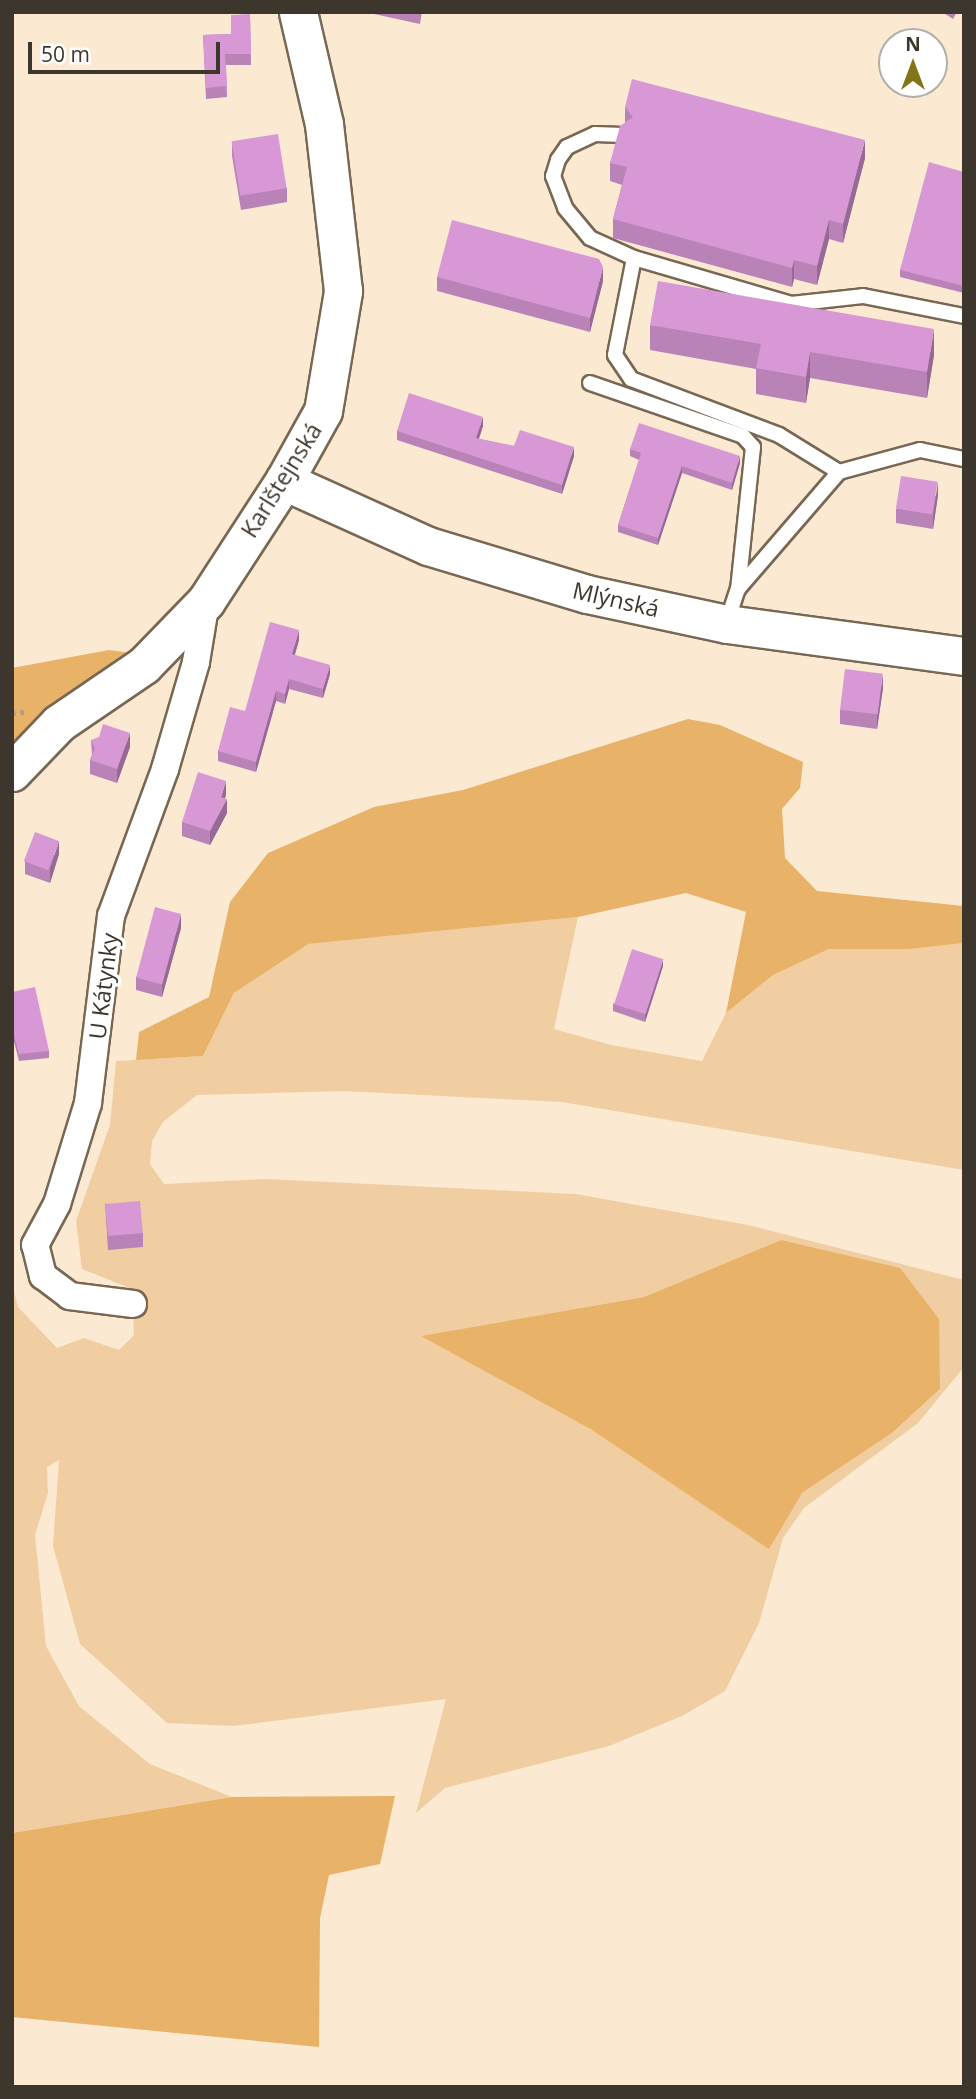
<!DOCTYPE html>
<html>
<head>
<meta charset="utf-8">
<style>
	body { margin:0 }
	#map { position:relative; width:976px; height:2099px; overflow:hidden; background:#fce9d2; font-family:"Open Sans",sans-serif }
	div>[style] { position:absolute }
	.green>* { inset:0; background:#f1cea1 }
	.forest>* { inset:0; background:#e8b268 }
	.path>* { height:4.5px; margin-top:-2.25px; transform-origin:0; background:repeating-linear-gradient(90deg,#ac9e8d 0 3.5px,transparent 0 8.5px) }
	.roads { filter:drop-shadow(2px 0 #786853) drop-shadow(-2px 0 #786853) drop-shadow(0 2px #786853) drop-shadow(0 -2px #786853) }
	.lane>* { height:14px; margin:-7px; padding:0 7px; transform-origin:7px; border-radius:7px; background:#fff }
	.street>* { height:26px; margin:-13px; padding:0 13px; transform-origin:13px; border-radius:13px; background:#fff }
	.secondary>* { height:37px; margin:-18.5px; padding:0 18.5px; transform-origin:18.5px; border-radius:18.5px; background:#fff }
	.wall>* { inset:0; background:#b983b7 }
	.shaded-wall>* { inset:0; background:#966a95 }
	.building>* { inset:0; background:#d798d5; transform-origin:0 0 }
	span { translate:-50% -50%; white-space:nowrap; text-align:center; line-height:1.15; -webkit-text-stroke:7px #fff; paint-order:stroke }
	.street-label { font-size:23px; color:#3d362d }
	.frame { position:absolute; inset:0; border:14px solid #3d362d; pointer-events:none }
	.north { position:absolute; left:878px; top:28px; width:70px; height:70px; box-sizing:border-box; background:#fff; border:2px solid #b1afab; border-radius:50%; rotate:0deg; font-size:19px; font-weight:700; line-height:28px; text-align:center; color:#3d362d }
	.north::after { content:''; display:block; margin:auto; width:24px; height:32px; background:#817518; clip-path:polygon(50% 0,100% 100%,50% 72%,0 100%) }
	.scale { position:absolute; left:28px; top:42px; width:192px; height:32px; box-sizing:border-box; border:4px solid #3d362d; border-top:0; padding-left:9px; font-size:21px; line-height:24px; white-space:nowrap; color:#3d362d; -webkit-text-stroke:5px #fff; paint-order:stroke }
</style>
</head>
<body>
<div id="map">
	<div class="green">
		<i style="clip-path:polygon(evenodd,578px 917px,554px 1029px,611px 1045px,702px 1061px,726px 1013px,773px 975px,829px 949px,910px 949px,964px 943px,964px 1170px,562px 1102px,344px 1091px,197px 1095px,163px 1122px,152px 1141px,150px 1164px,164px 1184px,266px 1179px,576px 1194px,748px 1225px,964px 1280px,964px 1367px,918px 1423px,804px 1508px,783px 1538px,759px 1623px,725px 1691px,682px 1716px,609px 1746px,445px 1788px,416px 1813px,446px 1699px,234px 1726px,167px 1723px,80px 1644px,53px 1546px,59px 1460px,47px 1467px,48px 1493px,35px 1535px,46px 1646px,79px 1706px,150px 1764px,232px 1797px,12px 1833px,12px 1283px,18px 1307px,57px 1348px,84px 1338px,119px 1350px,134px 1335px,132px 1289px,82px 1269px,76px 1221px,110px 1125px,116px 1061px,203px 1056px,234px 993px,307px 944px,578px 917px,781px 1240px,940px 1389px,892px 1433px,802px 1493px,592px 1430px,422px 1336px,644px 1297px,781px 1240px)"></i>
	</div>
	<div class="forest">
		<i style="clip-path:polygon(109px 650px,132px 653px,12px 747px,12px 668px)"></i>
		<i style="clip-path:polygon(688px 719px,720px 725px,803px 762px,800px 788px,782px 809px,785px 858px,817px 891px,964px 906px,964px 943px,910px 949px,829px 949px,773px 975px,726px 1013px,746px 912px,686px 893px,578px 917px,308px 944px,234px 993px,203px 1056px,136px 1060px,139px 1032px,209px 997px,230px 902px,268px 853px,374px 807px,463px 790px)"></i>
		<i style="clip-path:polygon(781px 1240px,900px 1268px,939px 1319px,940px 1389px,892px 1433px,802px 1493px,769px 1549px,592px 1430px,421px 1336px,644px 1297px)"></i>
		<i style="clip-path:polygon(395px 1796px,380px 1864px,329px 1875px,320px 1918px,319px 2047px,12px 2017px,12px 1833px,232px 1797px)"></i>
	</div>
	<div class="path">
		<i style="left:12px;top:713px;width:13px;rotate:-4deg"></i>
	</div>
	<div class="roads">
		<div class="lane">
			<i style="left:623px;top:135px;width:28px;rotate:-178deg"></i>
			<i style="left:595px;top:134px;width:31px;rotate:155deg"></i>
			<i style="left:567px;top:147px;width:16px;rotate:125deg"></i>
			<i style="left:558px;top:160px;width:17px;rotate:107deg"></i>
			<i style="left:553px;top:176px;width:34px;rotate:69deg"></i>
			<i style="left:565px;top:208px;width:39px;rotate:50deg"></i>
			<i style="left:590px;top:238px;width:48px;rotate:24.4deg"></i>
			<i style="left:634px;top:258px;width:164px;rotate:16.3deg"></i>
			<i style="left:791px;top:304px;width:72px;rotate:-6.3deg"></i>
			<i style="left:863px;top:296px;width:103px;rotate:11.2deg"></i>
			<i style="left:634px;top:258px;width:99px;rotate:101.1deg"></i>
			<i style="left:615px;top:355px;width:29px;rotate:56deg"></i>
			<i style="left:631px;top:379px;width:158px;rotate:20.7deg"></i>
			<i style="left:779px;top:435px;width:70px;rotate:31.7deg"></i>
			<i style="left:590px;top:383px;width:162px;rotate:19.1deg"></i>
			<i style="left:743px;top:436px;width:15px;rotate:48deg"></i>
			<i style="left:753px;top:447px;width:143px;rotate:96deg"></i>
			<i style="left:727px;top:622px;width:35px;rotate:-72deg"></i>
			<i style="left:738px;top:589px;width:155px;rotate:-49.2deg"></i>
			<i style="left:839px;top:472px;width:84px;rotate:-15.2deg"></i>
			<i style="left:920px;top:450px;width:45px;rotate:11.6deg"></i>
		</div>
		<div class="street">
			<i style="left:133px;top:1304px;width:64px;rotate:-172.8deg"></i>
			<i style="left:70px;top:1296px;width:34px;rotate:-143deg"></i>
			<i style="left:43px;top:1276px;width:32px;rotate:-104deg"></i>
			<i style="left:35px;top:1245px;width:47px;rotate:-61.8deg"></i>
			<i style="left:57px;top:1204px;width:106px;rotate:-72.9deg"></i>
			<i style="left:88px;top:1103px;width:188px;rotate:-83deg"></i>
			<i style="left:111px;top:916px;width:157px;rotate:-69.8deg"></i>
			<i style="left:165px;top:769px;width:111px;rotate:-73.8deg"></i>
			<i style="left:196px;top:662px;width:62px;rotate:-80.7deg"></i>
		</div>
		<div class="secondary">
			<i style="left:284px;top:481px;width:158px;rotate:24.3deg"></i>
			<i style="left:428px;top:546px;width:166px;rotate:16.8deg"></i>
			<i style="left:587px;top:594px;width:143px;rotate:12.1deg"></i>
			<i style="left:727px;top:624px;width:239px;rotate:7.7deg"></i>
			<i style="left:12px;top:772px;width:68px;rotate:-46.2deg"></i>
			<i style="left:59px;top:723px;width:103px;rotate:-34.3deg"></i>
			<i style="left:144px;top:665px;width:89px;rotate:-45.9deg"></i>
			<i style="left:206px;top:601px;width:143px;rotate:-57deg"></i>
			<i style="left:284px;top:481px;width:80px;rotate:-60.9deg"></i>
			<i style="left:323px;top:411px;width:122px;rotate:-80.5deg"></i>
			<i style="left:343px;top:291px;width:168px;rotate:-96.5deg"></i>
			<i style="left:324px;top:124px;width:115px;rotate:-103.1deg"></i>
		</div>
	</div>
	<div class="wall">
		<i style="clip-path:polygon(374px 12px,422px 12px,420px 24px,374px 14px)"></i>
		<i style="clip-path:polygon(942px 12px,957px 12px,953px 19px)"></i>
		<i style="clip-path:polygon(250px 14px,251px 65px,226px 65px,227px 97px,206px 99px,203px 35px,231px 34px)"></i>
		<i style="clip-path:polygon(625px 107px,865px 158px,843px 243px,829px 239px,817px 285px,794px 279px,792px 287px,613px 238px,613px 219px,622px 185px,610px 181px,610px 163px,625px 123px)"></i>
		<i style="clip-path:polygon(232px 142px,287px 188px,287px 202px,241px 210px,232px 156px)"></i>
		<i style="clip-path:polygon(964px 172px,964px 293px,900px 277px,900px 270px)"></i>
		<i style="clip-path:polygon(437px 277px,603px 281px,590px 332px,437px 291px)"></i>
		<i style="clip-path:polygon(650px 325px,934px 355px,927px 398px,810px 378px,806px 403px,756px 394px,756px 369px,650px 350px)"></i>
		<i style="clip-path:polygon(483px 426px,479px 439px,514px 446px,574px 456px,562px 494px,397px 440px,397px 431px)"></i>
		<i style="clip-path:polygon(630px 449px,740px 463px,732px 490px,682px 473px,658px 545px,618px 532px,618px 525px,639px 460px,630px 456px)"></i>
		<i style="clip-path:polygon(938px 495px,933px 529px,896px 523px,896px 509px)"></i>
		<i style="clip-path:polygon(299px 640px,295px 655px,330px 674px,323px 698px,289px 689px,285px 704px,276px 701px,256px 772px,218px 761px,218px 751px,245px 711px)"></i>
		<i style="clip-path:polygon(883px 688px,877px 729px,840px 724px,840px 710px)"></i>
		<i style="clip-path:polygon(91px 740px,130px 747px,117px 783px,90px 774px,90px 760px,92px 755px)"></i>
		<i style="clip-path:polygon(226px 795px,225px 798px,227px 813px,210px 845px,182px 836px,182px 822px)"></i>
		<i style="clip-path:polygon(59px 854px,50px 883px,25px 874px,25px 861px)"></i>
		<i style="clip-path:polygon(181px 928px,162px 997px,136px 990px,136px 977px)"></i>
		<i style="clip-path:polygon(663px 966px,645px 1022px,613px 1011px,613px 1004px)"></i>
		<i style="clip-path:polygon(12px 992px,49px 1051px,49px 1058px,19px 1061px,12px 1034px)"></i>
		<i style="clip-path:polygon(105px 1203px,143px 1233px,143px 1247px,108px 1250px)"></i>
	</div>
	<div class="shaded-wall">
		<i style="clip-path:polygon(865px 140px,865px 158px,843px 243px,843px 224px)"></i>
		<i style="clip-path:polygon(829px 220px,829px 239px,817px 285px,817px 266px)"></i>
		<i style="clip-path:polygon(794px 260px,794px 279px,792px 287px,792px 268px)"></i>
		<i style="clip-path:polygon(603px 267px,603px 281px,590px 332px,590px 318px)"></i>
		<i style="clip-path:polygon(934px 329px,934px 355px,927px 398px,927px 372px)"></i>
		<i style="clip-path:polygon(810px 352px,810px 378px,806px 403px,806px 377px)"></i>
		<i style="clip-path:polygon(483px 417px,483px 426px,476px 447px,476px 438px)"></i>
		<i style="clip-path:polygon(574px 447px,574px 456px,562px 494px,562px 485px)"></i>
		<i style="clip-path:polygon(740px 456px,740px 463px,732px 490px,732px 483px)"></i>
		<i style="clip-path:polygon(682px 466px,682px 473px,658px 545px,658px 538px)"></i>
		<i style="clip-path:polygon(938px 482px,938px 495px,933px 529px,933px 515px)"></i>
		<i style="clip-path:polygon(299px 630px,299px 640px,292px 663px,292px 654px)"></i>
		<i style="clip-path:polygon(330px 665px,330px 674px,323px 698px,323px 689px)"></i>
		<i style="clip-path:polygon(883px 674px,883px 688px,877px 729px,877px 715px)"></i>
		<i style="clip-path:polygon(289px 679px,289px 689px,285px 704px,285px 694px)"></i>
		<i style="clip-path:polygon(276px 691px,276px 701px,256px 772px,256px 762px)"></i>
		<i style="clip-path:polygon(130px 733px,130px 747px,117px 783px,117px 769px)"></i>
		<i style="clip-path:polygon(226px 781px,226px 795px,221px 810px,221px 797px)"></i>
		<i style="clip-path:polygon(227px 799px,227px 813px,210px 845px,210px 831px)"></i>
		<i style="clip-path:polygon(59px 841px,59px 854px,50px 883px,50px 869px)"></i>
		<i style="clip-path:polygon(181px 914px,181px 928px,162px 997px,162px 984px)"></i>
		<i style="clip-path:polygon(663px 959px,663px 966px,645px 1022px,645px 1015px)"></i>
	</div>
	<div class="building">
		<i style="clip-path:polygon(250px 14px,251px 54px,225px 54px,227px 86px,206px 88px,203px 35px,231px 34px,231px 15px)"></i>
		<i style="clip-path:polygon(632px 79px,865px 140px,843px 224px,829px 220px,817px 266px,794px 260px,792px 268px,613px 219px,627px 167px,610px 163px,620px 126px,633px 117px,625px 107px)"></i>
		<i style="left:278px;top:134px;width:55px;height:47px;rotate:81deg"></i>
		<i style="clip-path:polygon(929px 162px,964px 172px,964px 286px,900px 270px)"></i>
		<i style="clip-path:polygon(452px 220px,599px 259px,603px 267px,590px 318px,437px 277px)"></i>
		<i style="clip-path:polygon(658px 281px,934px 329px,927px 372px,810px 352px,806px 377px,756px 368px,761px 344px,650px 325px)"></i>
		<i style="clip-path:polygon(409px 393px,483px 417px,476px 438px,514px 446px,520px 430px,574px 447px,562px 485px,397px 431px)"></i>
		<i style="clip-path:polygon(639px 423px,740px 456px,732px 483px,682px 466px,658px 538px,618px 525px,641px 453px,630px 449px)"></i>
		<i style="left:901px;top:476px;width:37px;height:33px;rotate:9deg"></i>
		<i style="clip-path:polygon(270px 622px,299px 630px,292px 654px,330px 665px,323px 689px,289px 679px,285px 694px,276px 691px,256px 762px,218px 751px,230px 707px,245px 711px)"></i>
		<i style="left:845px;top:669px;width:38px;height:41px;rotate:7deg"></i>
		<i style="clip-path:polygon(103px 724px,130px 733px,117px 769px,90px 760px,95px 748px,91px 740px,99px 737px)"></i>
		<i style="clip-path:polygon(198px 772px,226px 781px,221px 797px,227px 799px,210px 831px,182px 822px)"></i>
		<i style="left:35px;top:832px;width:26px;height:31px;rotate:21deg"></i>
		<i style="left:155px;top:907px;width:27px;height:73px;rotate:15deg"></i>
		<i style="left:632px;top:949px;width:33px;height:58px;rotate:18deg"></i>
		<i style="clip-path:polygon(35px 987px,49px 1051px,19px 1054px,12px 1028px,12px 992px)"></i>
		<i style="clip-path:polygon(12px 1069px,14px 1069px,12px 1097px)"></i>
		<i style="left:140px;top:1201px;width:32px;height:35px;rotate:85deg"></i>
	</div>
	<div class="street-label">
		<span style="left:281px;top:480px;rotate:-58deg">Karlštejnská</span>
		<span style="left:616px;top:599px;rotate:13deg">Mlýnská</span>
		<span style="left:103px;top:986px;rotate:-83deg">U Kátynky</span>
	</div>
	<div class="frame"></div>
	<div class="north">N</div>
	<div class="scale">50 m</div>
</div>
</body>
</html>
